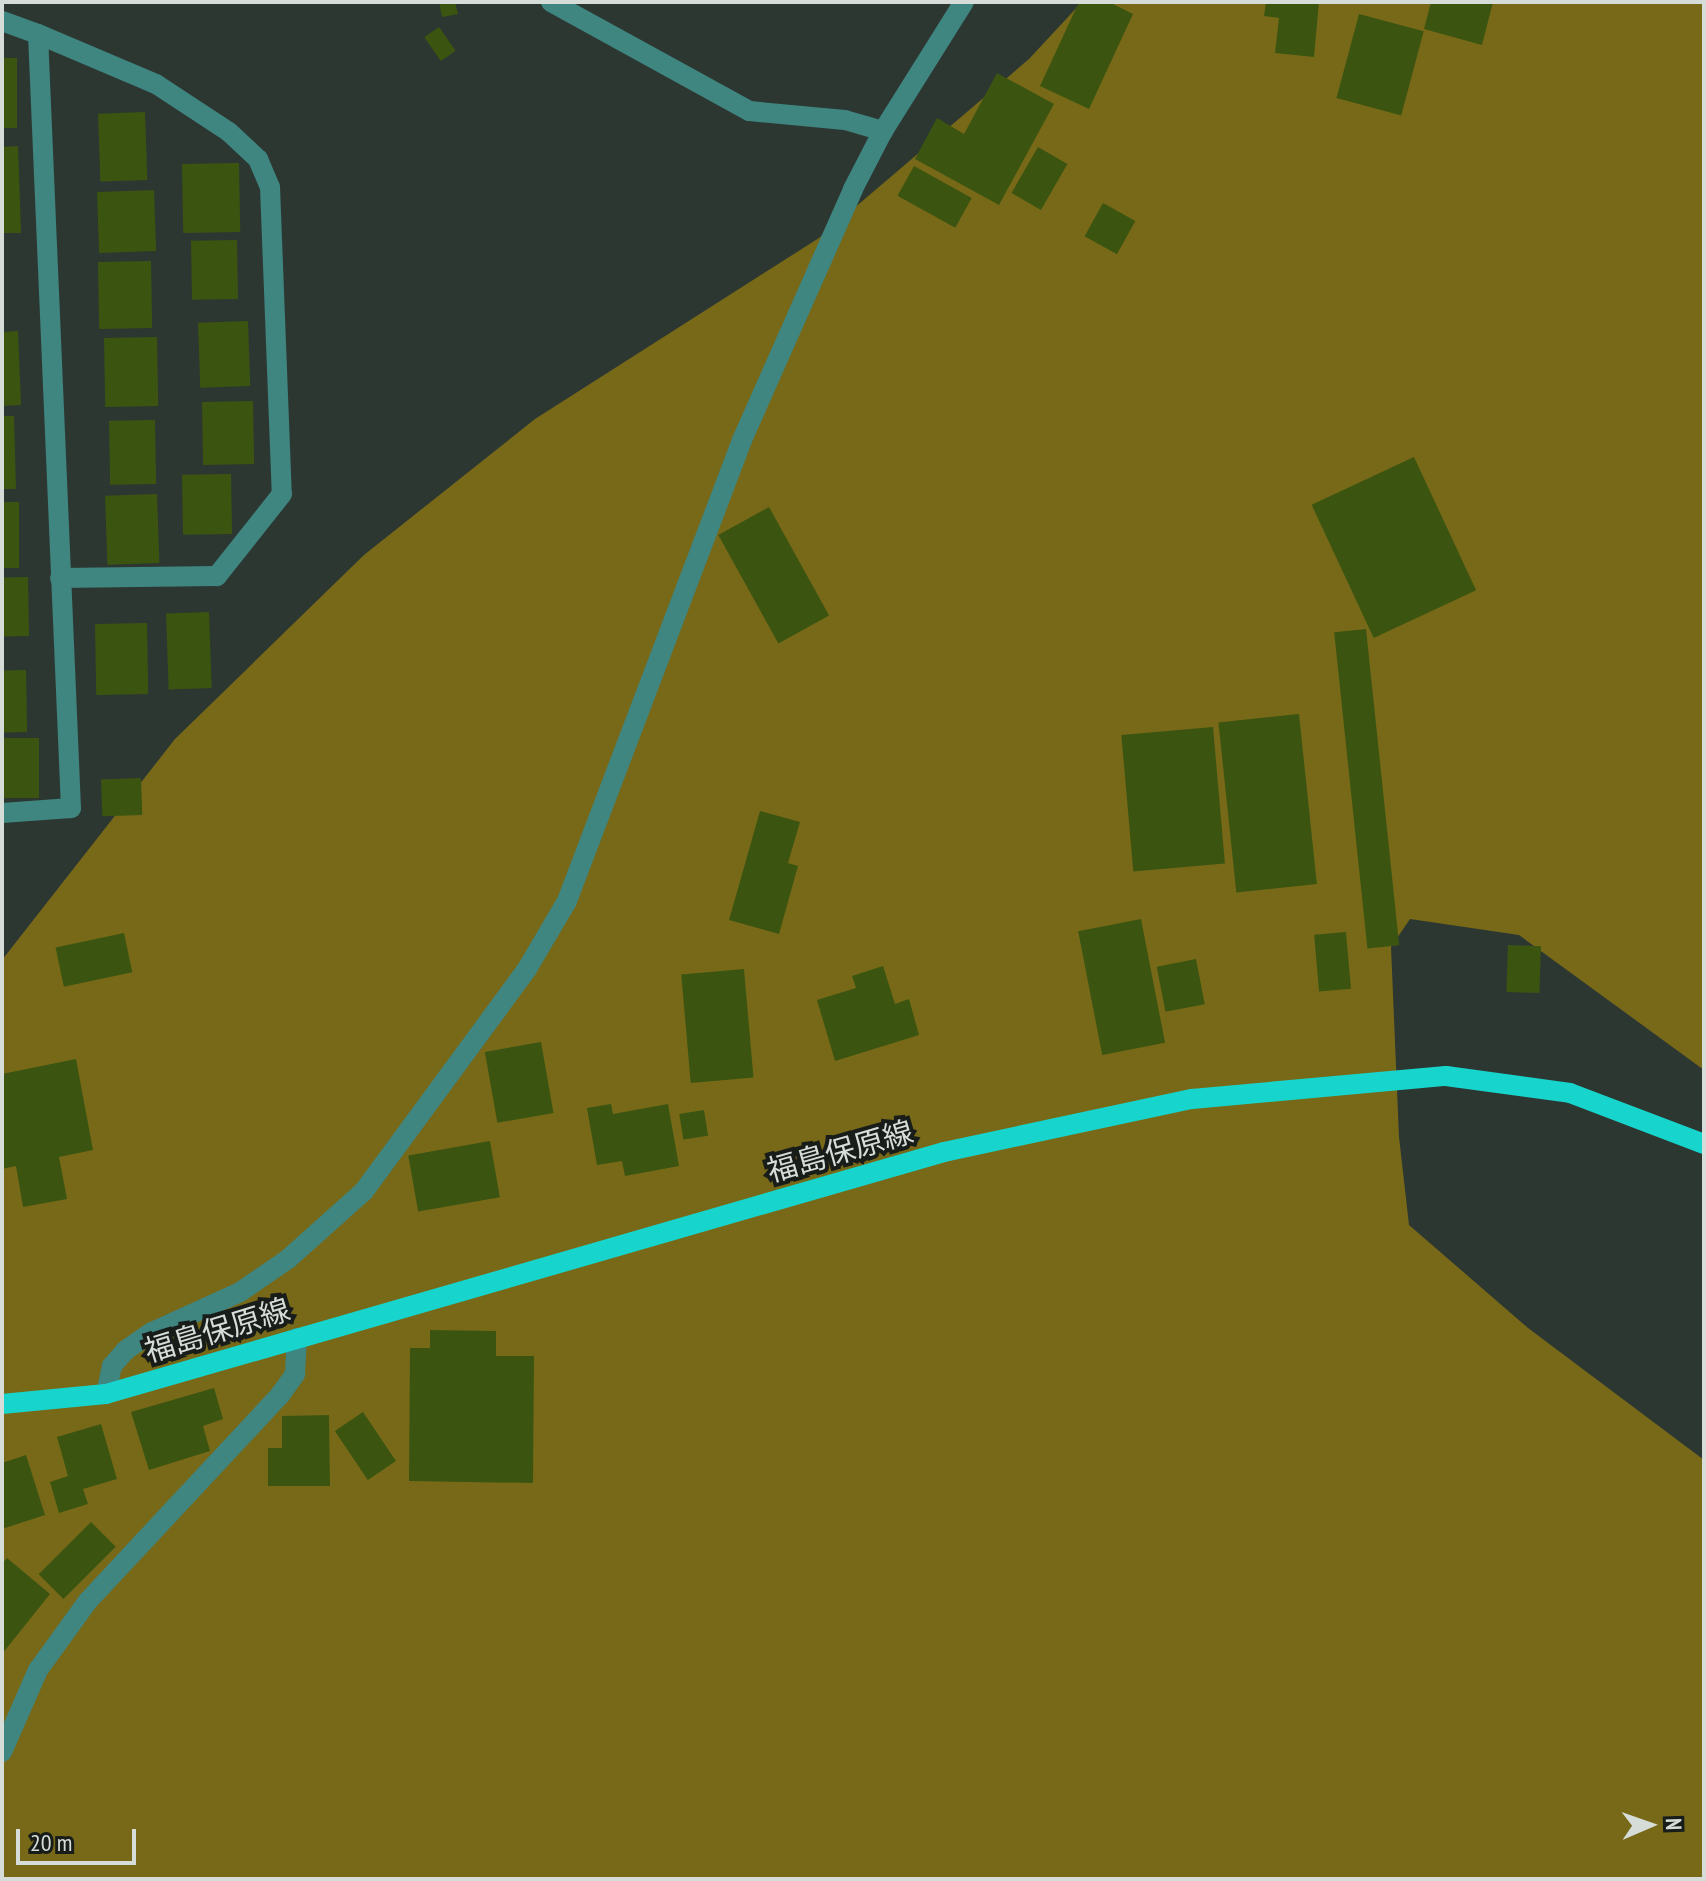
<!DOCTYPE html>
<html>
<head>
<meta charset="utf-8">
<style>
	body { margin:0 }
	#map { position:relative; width:1706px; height:1881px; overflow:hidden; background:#2d3731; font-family:"PT Sans Narrow","Noto Sans JP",sans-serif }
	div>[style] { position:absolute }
	.forest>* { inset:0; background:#786919 }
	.building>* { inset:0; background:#3b5510; transform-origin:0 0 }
	.minor>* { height:20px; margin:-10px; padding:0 10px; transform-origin:10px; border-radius:10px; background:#3f8580 }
	.major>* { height:20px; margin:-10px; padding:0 10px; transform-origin:10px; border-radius:10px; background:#17d5cc }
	span { translate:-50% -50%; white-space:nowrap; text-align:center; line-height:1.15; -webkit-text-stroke:8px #191d1a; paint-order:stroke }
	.street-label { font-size:30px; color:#d6dcd8 }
	.frame { position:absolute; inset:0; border:4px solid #d6dcd8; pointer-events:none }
	.north { position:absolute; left:1610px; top:1785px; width:80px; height:80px; -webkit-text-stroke:6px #191d1a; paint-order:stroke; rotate:88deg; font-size:22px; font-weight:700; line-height:32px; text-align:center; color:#d6dcd8 }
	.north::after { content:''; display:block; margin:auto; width:28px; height:36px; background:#d6dcd8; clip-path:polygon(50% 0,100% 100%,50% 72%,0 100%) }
	.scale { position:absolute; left:16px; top:1829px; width:120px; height:36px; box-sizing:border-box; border:4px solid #d6dcd8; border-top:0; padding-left:10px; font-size:24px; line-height:28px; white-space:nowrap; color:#d6dcd8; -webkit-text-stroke:6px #191d1a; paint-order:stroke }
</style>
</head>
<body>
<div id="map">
	<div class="forest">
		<i style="clip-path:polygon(1082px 2px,1704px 2px,1704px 1070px,1519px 935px,1410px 919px,1391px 947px,1399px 1137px,1409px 1225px,1528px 1328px,1704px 1460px,1704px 1879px,2px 1879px,2px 960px,175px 739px,364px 555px,535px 419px,819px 238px,1029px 59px)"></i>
	</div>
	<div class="building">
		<i style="clip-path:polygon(439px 2px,455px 2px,458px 14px,442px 17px)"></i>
		<i style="clip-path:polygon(1079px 2px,1109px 2px,1133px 14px,1089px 109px,1040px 86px)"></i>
		<i style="clip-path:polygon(1266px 2px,1319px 2px,1314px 57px,1275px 53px,1279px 18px,1264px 16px)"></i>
		<i style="clip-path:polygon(1431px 2px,1493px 2px,1482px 45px,1424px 29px)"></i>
		<i style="left:1359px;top:14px;width:67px;height:87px;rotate:15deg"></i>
		<i style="left:439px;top:27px;width:29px;height:18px;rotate:55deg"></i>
		<i style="left:2px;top:58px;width:15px;height:70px"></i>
		<i style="clip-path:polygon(997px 73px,1054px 104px,999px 205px,915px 159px,937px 118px,964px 134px)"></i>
		<i style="left:145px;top:112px;width:68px;height:47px;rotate:88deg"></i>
		<i style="clip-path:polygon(18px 146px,21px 233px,2px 233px,2px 147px)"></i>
		<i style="left:1038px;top:147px;width:34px;height:53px;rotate:30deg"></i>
		<i style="left:239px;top:163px;width:69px;height:57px;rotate:89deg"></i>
		<i style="left:914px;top:166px;width:66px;height:34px;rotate:29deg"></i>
		<i style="left:154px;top:190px;width:61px;height:57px;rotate:88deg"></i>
		<i style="left:1103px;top:203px;width:37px;height:38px;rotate:29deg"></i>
		<i style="left:237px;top:240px;width:59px;height:46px;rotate:89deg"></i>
		<i style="left:151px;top:261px;width:67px;height:53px;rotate:89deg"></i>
		<i style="left:248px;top:321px;width:65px;height:50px;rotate:88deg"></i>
		<i style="clip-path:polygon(18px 331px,21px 405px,2px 406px,2px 332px)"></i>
		<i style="left:157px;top:337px;width:69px;height:53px;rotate:89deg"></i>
		<i style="left:253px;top:401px;width:63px;height:51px;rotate:89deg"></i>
		<i style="clip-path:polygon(2px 416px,14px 416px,16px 489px,2px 489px)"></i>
		<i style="left:155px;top:420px;width:64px;height:46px;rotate:89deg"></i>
		<i style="left:1414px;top:457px;width:147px;height:113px;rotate:65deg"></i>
		<i style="left:231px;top:474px;width:60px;height:49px;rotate:89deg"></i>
		<i style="left:157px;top:494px;width:69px;height:52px;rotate:88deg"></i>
		<i style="left:2px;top:502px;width:17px;height:66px"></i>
		<i style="left:769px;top:507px;width:124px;height:58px;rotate:61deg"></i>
		<i style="left:28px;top:577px;width:59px;height:26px;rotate:89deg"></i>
		<i style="left:209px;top:612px;width:76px;height:43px;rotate:88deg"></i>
		<i style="left:147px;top:623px;width:71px;height:52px;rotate:89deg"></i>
		<i style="left:1366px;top:629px;width:318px;height:32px;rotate:84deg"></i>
		<i style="left:26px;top:670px;width:62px;height:24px;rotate:89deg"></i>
		<i style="left:1299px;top:714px;width:171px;height:81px;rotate:84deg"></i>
		<i style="left:1213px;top:727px;width:137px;height:92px;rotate:85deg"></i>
		<i style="left:2px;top:738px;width:37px;height:60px"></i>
		<i style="left:141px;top:778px;width:37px;height:40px;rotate:88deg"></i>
		<i style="clip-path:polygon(760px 811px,800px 822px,788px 863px,798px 866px,779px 934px,729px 920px)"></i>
		<i style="left:1141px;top:919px;width:126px;height:64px;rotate:79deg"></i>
		<i style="left:1346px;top:932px;width:57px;height:32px;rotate:85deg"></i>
		<i style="left:124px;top:933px;width:40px;height:70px;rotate:78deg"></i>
		<i style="left:1508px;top:945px;width:33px;height:47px;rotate:2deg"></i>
		<i style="left:1196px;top:959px;width:46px;height:40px;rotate:79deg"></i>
		<i style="clip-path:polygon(883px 966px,895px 1004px,909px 999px,919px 1035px,835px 1061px,817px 1000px,856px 988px,852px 976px)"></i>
		<i style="left:744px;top:969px;width:109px;height:63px;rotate:85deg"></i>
		<i style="left:541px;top:1042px;width:72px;height:57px;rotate:80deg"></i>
		<i style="clip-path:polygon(76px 1059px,93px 1150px,59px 1157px,67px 1199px,23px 1207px,16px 1166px,2px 1169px,2px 1074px)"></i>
		<i style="clip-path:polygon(611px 1104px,613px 1114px,668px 1104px,679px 1166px,625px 1176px,622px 1161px,597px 1165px,587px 1108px)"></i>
		<i style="left:704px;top:1110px;width:26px;height:25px;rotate:81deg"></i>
		<i style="left:490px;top:1141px;width:57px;height:83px;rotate:80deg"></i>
		<i style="clip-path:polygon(430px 1330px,496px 1331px,496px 1356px,534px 1356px,533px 1483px,409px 1481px,410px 1348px,430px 1348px)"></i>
		<i style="clip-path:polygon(214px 1388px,223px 1419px,203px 1426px,210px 1451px,149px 1470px,131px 1412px)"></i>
		<i style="left:363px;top:1412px;width:59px;height:34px;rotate:56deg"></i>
		<i style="clip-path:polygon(329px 1415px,330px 1486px,268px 1486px,268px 1448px,282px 1448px,282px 1416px)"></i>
		<i style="clip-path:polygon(101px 1424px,117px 1479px,83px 1489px,88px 1504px,59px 1513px,50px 1482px,68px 1476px,57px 1437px)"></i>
		<i style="clip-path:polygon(26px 1455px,45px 1515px,2px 1529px,2px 1463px)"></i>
		<i style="left:91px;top:1522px;width:35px;height:74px;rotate:45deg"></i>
		<i style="clip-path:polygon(7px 1558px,50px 1594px,2px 1654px,2px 1564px)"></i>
	</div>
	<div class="minor">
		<i style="left:551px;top:2px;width:226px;rotate:28.8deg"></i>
		<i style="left:749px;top:111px;width:96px;rotate:5.4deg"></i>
		<i style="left:845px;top:120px;width:40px;rotate:16deg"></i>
		<i style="left:2px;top:21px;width:38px;rotate:20deg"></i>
		<i style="left:38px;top:34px;width:775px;rotate:87.56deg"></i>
		<i style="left:71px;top:808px;width:69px;rotate:175.9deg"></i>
		<i style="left:38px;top:34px;width:128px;rotate:23deg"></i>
		<i style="left:156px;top:84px;width:87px;rotate:33.3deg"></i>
		<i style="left:229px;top:132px;width:40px;rotate:43deg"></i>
		<i style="left:258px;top:159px;width:30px;rotate:67deg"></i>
		<i style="left:270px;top:187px;width:307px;rotate:87.8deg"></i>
		<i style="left:282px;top:494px;width:105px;rotate:128.4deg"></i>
		<i style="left:217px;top:576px;width:157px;rotate:179.3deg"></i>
		<i style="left:106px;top:1394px;width:29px;rotate:-78deg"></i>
		<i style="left:112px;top:1366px;width:21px;rotate:-49deg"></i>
		<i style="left:126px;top:1350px;width:32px;rotate:-35deg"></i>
		<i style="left:152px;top:1332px;width:97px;rotate:-24.4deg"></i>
		<i style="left:240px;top:1292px;width:58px;rotate:-34.5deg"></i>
		<i style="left:288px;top:1259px;width:102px;rotate:-41.8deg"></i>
		<i style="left:364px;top:1191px;width:275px;rotate:-53.7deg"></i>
		<i style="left:527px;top:969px;width:79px;rotate:-59.5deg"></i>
		<i style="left:567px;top:901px;width:493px;rotate:-69.2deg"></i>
		<i style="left:742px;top:440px;width:274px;rotate:-66.1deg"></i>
		<i style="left:853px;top:189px;width:65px;rotate:-62.7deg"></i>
		<i style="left:883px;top:131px;width:152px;rotate:-57.9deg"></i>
		<i style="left:2px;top:1752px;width:90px;rotate:-66.3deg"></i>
		<i style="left:38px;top:1670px;width:85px;rotate:-54.1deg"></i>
		<i style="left:88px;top:1601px;width:282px;rotate:-47deg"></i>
		<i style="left:280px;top:1395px;width:26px;rotate:-54deg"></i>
		<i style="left:295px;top:1374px;width:36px;rotate:-87deg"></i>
	</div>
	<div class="major">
		<i style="left:2px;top:1404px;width:104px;rotate:-5.5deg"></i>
		<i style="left:106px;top:1394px;width:872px;rotate:-16.11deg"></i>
		<i style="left:944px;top:1152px;width:254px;rotate:-12.1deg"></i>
		<i style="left:1192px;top:1099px;width:255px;rotate:-5.2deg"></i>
		<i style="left:1446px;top:1076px;width:125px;rotate:7.8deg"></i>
		<i style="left:1570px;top:1093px;width:143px;rotate:20.8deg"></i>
	</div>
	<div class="street-label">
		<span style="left:840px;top:1151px;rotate:-16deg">福島保原線</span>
		<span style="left:217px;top:1330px;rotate:-17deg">福島保原線</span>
	</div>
	<div class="frame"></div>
	<div class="north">N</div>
	<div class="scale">20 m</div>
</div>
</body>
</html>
